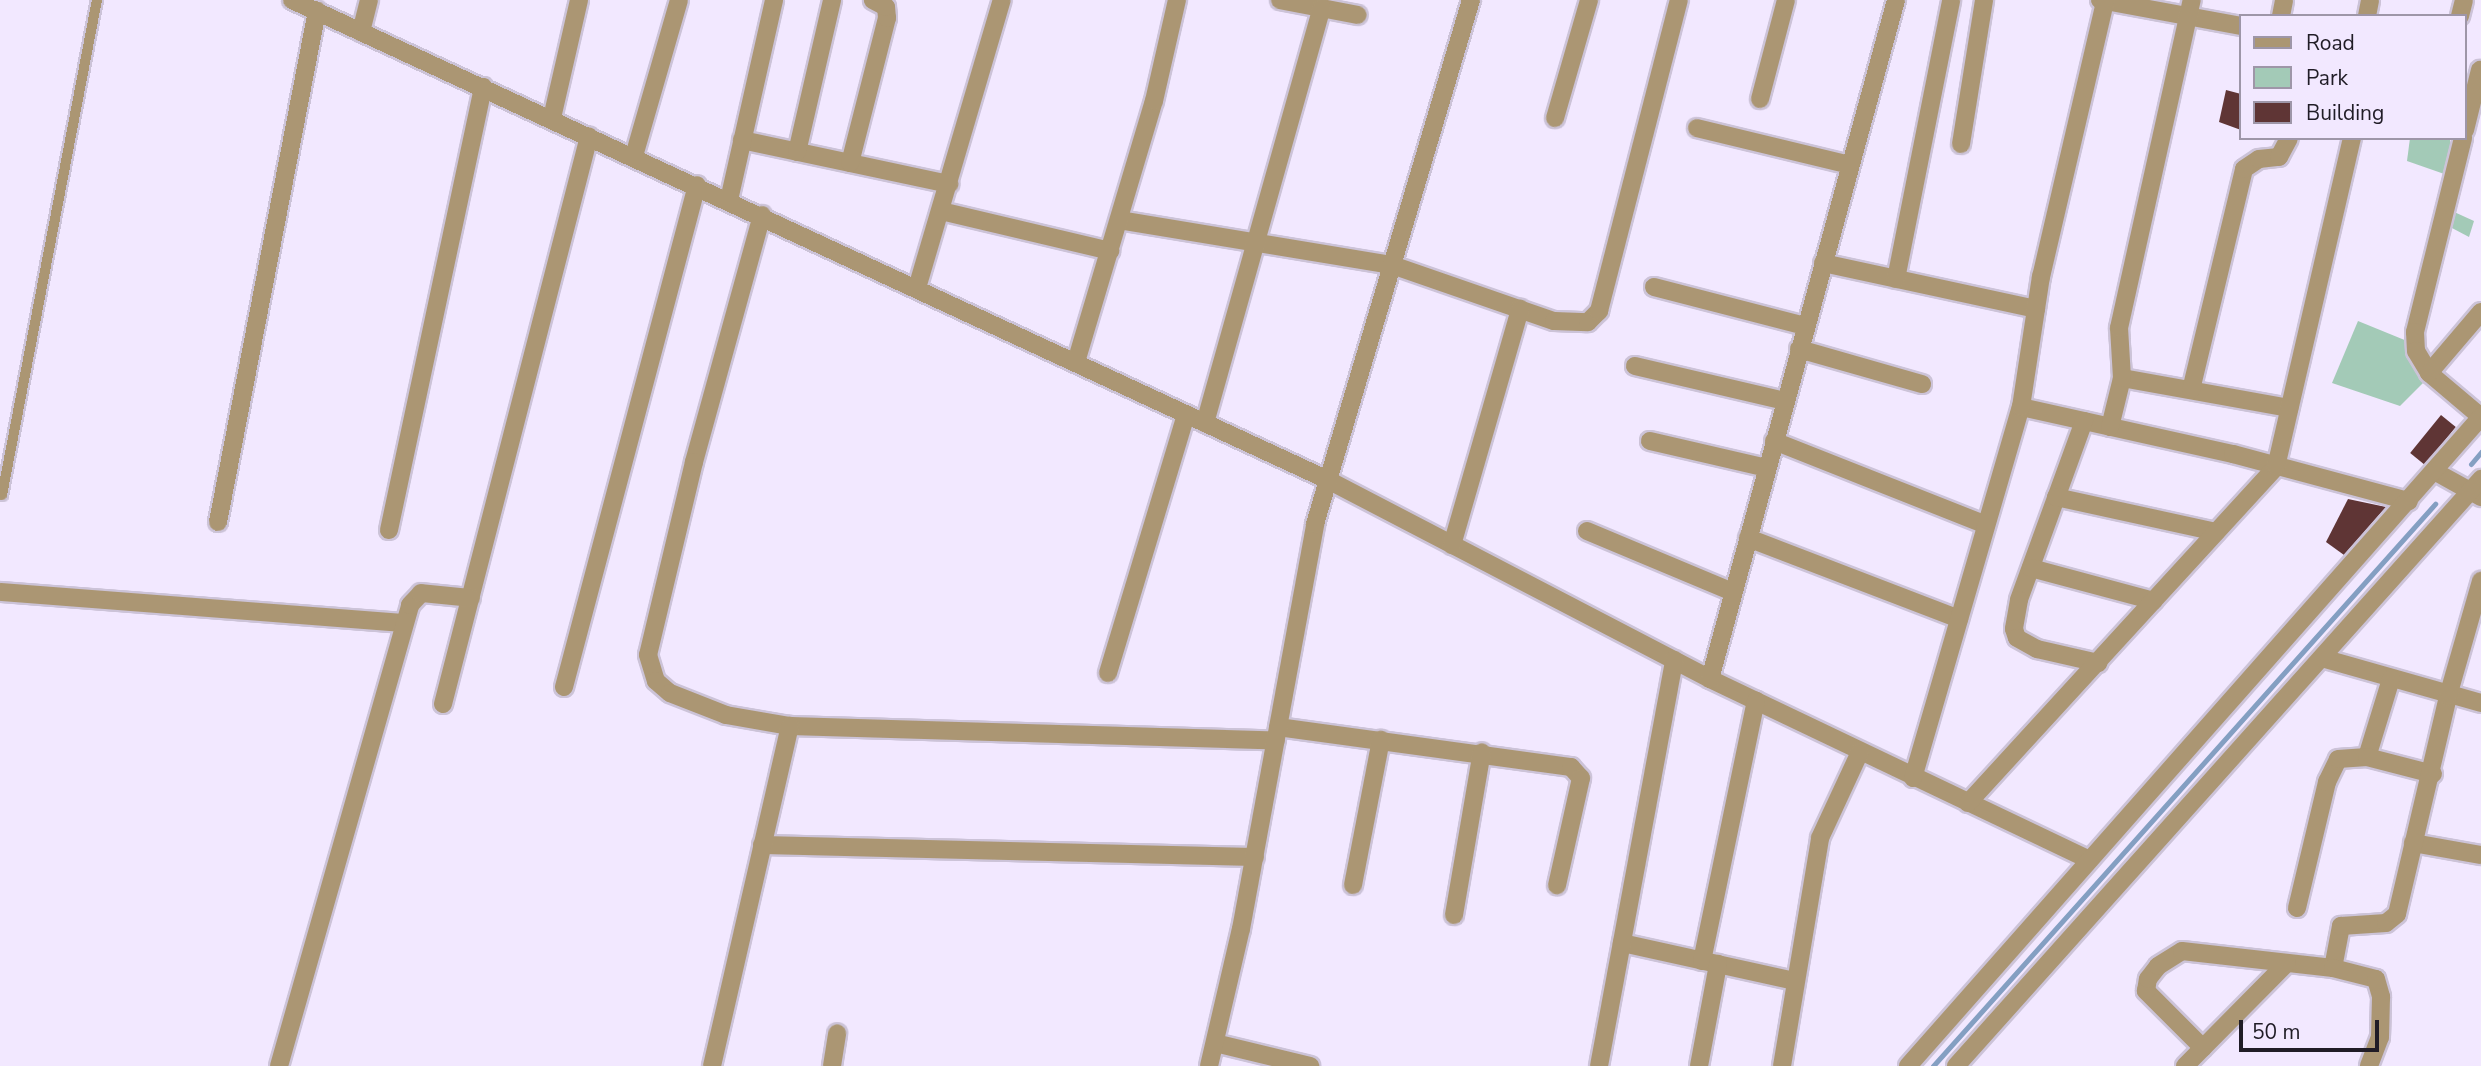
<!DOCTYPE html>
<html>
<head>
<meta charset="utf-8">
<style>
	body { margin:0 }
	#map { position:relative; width:2481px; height:1066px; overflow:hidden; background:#f2e8ff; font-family:"Nunito Sans",sans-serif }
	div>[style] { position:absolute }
	.green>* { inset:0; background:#a3cab7 }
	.stream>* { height:5px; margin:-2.5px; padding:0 2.5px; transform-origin:2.5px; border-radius:2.5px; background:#849fc2 }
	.building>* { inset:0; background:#5f3535; transform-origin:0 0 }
	.roads { filter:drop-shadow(2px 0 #ccc3d8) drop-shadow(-2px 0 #ccc3d8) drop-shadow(0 2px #ccc3d8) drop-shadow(0 -2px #ccc3d8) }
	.service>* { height:10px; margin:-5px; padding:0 5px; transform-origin:5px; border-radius:5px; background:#ab9673 }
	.minor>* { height:18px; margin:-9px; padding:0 9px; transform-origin:9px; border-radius:9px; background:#ab9673 }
	.tertiary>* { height:18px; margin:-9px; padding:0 9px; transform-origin:9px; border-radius:9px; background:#ab9673 }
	span { translate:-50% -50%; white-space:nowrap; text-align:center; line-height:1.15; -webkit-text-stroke:7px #f2e8ff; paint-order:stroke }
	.legend { position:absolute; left:2239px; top:14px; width:228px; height:126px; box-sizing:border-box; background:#f2e8ff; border:2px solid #9e96a8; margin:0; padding:9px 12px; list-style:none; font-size:21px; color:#201c26 }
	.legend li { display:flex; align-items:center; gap:14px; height:35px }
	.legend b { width:35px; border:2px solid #9e96a8 }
	.scale { position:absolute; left:2239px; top:1020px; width:140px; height:32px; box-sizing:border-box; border:4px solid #201c26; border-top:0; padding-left:9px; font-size:21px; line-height:24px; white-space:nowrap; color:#201c26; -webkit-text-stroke:5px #f2e8ff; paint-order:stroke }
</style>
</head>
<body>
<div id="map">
	<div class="green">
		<i style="clip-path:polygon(2410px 138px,2450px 138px,2450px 176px,2407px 161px)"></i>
		<i style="clip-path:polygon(2452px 211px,2474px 221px,2469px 237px,2452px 228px)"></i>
		<i style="clip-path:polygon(2358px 321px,2407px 341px,2427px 379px,2400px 406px,2332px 383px)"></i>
	</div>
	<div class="stream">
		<i style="left:2471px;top:464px;width:16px;rotate:-50deg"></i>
		<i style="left:1933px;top:1066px;width:754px;rotate:-48.23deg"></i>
	</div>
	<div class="building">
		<i style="clip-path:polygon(2226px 90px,2241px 94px,2241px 130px,2219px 122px)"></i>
		<i style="left:2441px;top:415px;width:19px;height:49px;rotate:39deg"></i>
		<i style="clip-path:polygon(2348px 499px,2386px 507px,2344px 555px,2326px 542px)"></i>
	</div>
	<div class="roads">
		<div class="service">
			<i style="left:2px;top:495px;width:504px;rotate:-79.14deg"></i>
		</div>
		<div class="minor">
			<i style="left:1280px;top:0;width:79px;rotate:10.9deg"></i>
			<i style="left:2100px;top:0;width:143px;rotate:10.4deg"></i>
			<i style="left:2281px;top:16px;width:16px;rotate:-79deg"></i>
			<i style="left:2367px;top:16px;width:16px;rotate:-79deg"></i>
			<i style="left:2460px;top:16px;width:16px;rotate:-76deg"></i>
			<i style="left:361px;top:32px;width:33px;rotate:-76deg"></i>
			<i style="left:1760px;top:99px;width:102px;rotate:-75.3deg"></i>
			<i style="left:552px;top:118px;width:121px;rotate:-77.1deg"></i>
			<i style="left:1555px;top:118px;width:123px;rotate:-73.9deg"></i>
			<i style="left:1697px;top:128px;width:157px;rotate:13.6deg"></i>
			<i style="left:2465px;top:130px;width:62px;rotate:-76deg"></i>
			<i style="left:2463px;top:138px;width:200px;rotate:103.9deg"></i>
			<i style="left:2415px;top:332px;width:19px;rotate:87deg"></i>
			<i style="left:2416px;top:351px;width:26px;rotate:59deg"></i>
			<i style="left:2429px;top:373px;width:68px;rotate:40.2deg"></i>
			<i style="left:742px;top:140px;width:212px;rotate:12deg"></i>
			<i style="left:1961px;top:144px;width:146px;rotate:-80.9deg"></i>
			<i style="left:797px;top:152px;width:156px;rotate:-77deg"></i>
			<i style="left:634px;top:156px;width:162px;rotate:-73.9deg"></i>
			<i style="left:850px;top:163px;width:150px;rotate:-75.7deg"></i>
			<i style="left:887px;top:18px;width:11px;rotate:-95deg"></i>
			<i style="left:886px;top:7px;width:15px;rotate:-152deg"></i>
			<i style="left:729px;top:200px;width:205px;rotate:-77.3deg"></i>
			<i style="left:941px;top:211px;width:174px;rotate:13.3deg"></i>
			<i style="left:762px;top:215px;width:256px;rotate:105.4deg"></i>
			<i style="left:694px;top:462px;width:198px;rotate:103.4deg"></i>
			<i style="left:648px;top:655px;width:27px;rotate:73deg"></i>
			<i style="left:656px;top:681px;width:18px;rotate:41deg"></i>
			<i style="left:670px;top:693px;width:60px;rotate:21.4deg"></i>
			<i style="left:726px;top:715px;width:65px;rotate:9.8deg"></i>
			<i style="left:790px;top:726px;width:486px;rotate:1.7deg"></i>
			<i style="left:1119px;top:220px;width:277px;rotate:9.4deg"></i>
			<i style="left:1392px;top:265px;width:171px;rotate:19.1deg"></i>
			<i style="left:1554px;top:321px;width:34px;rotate:2deg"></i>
			<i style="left:1588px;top:322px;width:16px;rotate:-45deg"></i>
			<i style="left:1599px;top:311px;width:321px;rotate:-75.6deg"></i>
			<i style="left:1823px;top:263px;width:218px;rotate:12.2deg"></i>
			<i style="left:1896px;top:279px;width:284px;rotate:-78.8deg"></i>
			<i style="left:1654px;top:287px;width:156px;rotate:14.5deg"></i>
			<i style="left:917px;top:288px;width:300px;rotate:-73.6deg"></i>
			<i style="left:1799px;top:349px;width:128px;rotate:15.9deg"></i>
			<i style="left:1076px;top:362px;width:272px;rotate:-73.4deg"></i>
			<i style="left:1154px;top:101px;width:104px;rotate:-77.2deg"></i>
			<i style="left:1635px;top:366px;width:154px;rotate:13.1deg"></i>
			<i style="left:2429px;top:373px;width:80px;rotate:-49.6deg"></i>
			<i style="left:2122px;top:378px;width:170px;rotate:10.2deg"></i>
			<i style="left:2191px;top:390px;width:227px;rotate:-76.5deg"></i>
			<i style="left:2244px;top:169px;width:18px;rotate:-34deg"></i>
			<i style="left:2259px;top:159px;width:20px;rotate:-6deg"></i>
			<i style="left:2279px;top:157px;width:21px;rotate:-62deg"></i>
			<i style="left:2021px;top:407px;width:217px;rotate:12.5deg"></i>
			<i style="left:2233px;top:454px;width:182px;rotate:15deg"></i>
			<i style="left:2084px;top:421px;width:190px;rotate:110deg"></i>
			<i style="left:2019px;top:600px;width:29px;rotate:100deg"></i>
			<i style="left:2014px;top:629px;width:9px;rotate:72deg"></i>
			<i style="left:2017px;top:638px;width:23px;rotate:29deg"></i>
			<i style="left:2037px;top:649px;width:63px;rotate:12.9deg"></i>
			<i style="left:1205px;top:423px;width:431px;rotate:-74.3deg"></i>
			<i style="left:2110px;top:427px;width:50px;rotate:-76.2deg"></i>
			<i style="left:2122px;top:378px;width:50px;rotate:-93.4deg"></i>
			<i style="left:2119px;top:328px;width:336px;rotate:-77.5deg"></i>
			<i style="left:1650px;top:441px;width:120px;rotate:13deg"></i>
			<i style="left:1774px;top:441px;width:228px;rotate:21.6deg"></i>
			<i style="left:2434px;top:471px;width:54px;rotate:29deg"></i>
			<i style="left:1328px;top:480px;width:431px;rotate:27.5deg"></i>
			<i style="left:1710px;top:679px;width:420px;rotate:25.5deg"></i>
			<i style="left:2056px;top:497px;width:164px;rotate:12.3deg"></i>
			<i style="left:218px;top:522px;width:521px;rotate:-79.04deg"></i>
			<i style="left:389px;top:530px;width:453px;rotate:-78deg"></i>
			<i style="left:1587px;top:531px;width:158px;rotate:22.7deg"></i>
			<i style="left:1748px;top:538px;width:226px;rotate:21deg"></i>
			<i style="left:1452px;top:545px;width:246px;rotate:-73.9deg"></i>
			<i style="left:2031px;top:568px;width:127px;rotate:15deg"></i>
			<i style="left:0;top:592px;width:405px;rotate:4.4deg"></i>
			<i style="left:2322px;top:658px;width:165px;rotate:15.8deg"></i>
			<i style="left:1108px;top:673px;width:270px;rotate:-73.2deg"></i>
			<i style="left:1710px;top:679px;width:704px;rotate:-74.68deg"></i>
			<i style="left:564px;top:687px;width:519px;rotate:-75.16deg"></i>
			<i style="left:443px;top:704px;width:586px;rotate:-75.58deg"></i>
			<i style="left:1278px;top:727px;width:296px;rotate:7.8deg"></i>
			<i style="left:1571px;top:767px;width:15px;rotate:48deg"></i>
			<i style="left:1581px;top:778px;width:110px;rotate:102.6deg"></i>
			<i style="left:2367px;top:757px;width:82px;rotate:-72.9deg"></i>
			<i style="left:1913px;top:778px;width:386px;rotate:-73.8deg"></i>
			<i style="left:2021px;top:407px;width:132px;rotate:-81.3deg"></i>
			<i style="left:2041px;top:277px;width:283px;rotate:-76.9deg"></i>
			<i style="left:1968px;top:803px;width:456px;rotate:-47.5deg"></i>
			<i style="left:2276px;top:467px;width:338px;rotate:-77deg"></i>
			<i style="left:2413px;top:843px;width:69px;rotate:10deg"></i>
			<i style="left:762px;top:845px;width:493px;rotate:1.4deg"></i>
			<i style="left:1353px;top:885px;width:148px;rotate:-79.1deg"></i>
			<i style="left:2297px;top:908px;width:130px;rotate:-76.6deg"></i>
			<i style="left:2327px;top:782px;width:25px;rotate:-64deg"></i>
			<i style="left:2338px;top:759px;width:29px;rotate:-4deg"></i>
			<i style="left:2367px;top:757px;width:68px;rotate:14.4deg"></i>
			<i style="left:1454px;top:915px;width:165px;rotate:-80.3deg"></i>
			<i style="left:1622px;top:943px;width:177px;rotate:12.4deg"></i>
			<i style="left:1702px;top:961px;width:266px;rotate:-78.3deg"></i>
			<i style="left:2333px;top:968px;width:43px;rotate:-79.2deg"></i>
			<i style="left:2341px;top:926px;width:45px;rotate:-3.8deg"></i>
			<i style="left:2386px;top:923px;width:14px;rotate:-39deg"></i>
			<i style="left:2397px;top:914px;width:224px;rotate:-76.8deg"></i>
			<i style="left:2448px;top:696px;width:120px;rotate:-74deg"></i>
			<i style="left:1215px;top:1043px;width:98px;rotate:13.6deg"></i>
			<i style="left:2203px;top:1048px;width:81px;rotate:-135deg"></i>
			<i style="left:2146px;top:991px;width:12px;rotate:-81deg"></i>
			<i style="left:2148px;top:979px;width:16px;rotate:-52deg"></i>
			<i style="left:2158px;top:966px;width:28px;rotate:-32deg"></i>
			<i style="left:2182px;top:951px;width:152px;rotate:6.4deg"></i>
			<i style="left:2333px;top:968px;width:44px;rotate:14.3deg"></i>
			<i style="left:2376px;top:979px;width:19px;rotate:74deg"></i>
			<i style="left:2381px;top:997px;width:40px;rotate:91.4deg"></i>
			<i style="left:2380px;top:1037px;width:31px;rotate:111deg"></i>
			<i style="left:279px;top:1066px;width:479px;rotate:-74.1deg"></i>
			<i style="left:410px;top:605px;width:16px;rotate:-47deg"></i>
			<i style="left:421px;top:593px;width:50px;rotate:5.7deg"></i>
			<i style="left:712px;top:1066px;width:349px;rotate:-77.1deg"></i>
			<i style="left:832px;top:1066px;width:33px;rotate:-81deg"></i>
			<i style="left:1599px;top:1066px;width:413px;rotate:-79.5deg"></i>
			<i style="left:1699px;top:1066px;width:104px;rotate:-79.4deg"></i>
			<i style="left:1782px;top:1066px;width:231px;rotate:-80.5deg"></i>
			<i style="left:1820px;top:838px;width:95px;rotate:-65.1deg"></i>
			<i style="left:2185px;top:1066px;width:145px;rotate:-45.3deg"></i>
		</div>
		<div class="tertiary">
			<i style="left:292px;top:0;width:1142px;rotate:24.86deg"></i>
			<i style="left:1209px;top:1066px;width:141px;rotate:-76.9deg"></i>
			<i style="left:1241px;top:929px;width:412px;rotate:-79.6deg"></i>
			<i style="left:1315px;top:524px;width:547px;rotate:-73.42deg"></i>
			<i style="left:1908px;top:1066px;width:866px;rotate:-48.56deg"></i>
			<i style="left:1956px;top:1066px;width:788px;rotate:-48.19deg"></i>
		</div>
	</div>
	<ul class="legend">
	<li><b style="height:9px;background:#ab9673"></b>Road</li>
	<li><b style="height:19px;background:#a3cab7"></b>Park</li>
	<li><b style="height:19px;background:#5f3535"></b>Building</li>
	</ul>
	<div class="scale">50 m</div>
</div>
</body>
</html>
